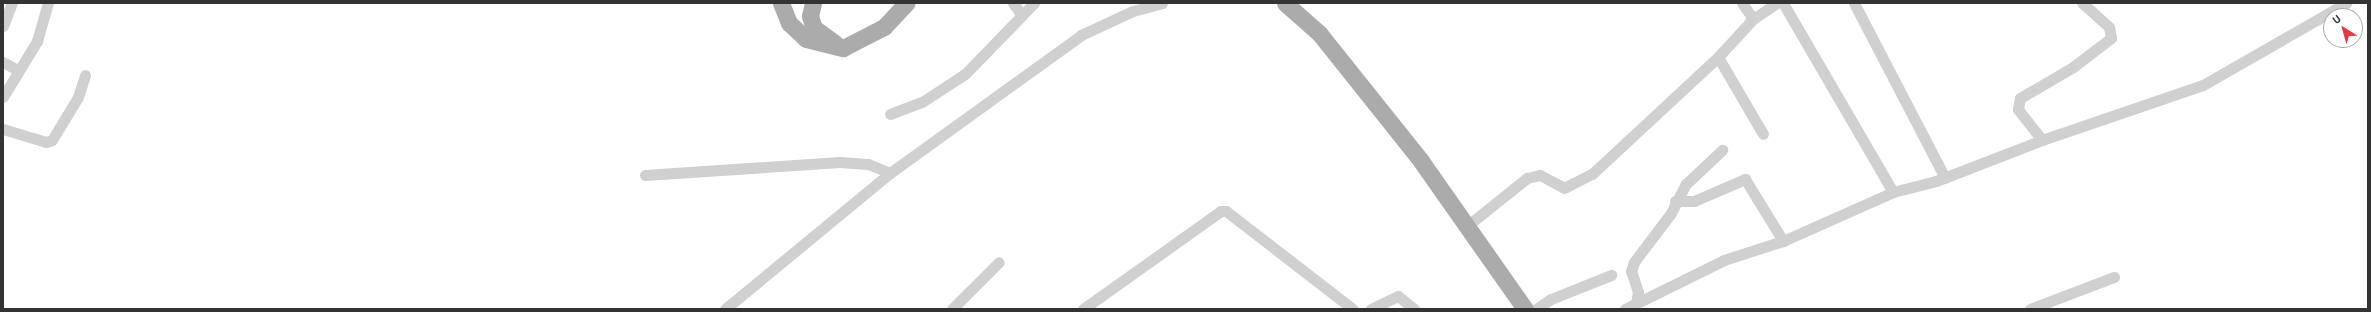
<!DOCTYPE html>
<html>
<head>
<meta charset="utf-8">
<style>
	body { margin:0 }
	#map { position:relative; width:2371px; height:312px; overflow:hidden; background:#fff; font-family:"Titillium Web",sans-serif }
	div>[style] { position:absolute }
	.minor>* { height:11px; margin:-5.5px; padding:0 5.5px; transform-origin:5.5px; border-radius:5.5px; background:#d0d0d0 }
	.primary>* { height:17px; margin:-8.5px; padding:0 8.5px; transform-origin:8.5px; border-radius:8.5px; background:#ababab }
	span { translate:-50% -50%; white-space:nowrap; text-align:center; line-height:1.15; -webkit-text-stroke:4px #fff; paint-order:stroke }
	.frame { position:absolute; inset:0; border:4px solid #333; pointer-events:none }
	.north { position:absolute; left:2323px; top:8px; width:40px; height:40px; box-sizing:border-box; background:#fff; border:1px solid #adadad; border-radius:50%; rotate:323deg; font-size:11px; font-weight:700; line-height:16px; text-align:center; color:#333 }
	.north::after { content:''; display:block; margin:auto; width:14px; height:18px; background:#e63946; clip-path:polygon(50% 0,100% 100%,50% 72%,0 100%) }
</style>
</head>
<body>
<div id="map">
	<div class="minor">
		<i style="left:1013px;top:3px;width:14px;rotate:54deg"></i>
		<i style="left:1742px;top:3px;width:19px;rotate:55deg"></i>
		<i style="left:1783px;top:3px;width:219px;rotate:59.8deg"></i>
		<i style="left:1854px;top:3px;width:197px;rotate:62.5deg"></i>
		<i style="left:3px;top:26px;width:25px;rotate:-69deg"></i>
		<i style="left:1718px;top:57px;width:89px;rotate:59.7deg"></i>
		<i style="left:3px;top:62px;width:18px;rotate:29deg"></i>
		<i style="left:3px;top:97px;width:66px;rotate:-58.7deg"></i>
		<i style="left:37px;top:41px;width:40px;rotate:-74deg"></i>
		<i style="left:890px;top:114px;width:34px;rotate:-21deg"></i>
		<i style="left:922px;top:102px;width:51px;rotate:-33.1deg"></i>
		<i style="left:965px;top:74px;width:99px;rotate:-45.8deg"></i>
		<i style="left:3px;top:129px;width:45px;rotate:16.8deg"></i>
		<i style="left:46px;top:142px;width:6px;rotate:-18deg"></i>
		<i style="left:52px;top:140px;width:50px;rotate:-58.8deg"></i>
		<i style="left:78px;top:97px;width:23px;rotate:-72deg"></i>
		<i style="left:2042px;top:140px;width:39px;rotate:-128deg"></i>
		<i style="left:2018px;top:109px;width:11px;rotate:-80deg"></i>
		<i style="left:2020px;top:98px;width:61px;rotate:-30.3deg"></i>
		<i style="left:2073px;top:67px;width:48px;rotate:-37.3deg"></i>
		<i style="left:2111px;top:38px;width:11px;rotate:-100deg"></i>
		<i style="left:2109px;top:27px;width:36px;rotate:-138deg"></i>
		<i style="left:645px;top:175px;width:195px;rotate:-3.8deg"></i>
		<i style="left:840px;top:162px;width:28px;rotate:4deg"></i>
		<i style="left:868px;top:164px;width:24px;rotate:22deg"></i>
		<i style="left:1675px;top:201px;width:19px"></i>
		<i style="left:1694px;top:201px;width:56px;rotate:-23.3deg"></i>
		<i style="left:1745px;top:179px;width:73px;rotate:58.5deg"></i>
		<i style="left:1467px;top:226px;width:77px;rotate:-38.7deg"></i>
		<i style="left:1527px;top:178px;width:13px;rotate:-13deg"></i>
		<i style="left:1540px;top:175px;width:27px;rotate:28deg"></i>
		<i style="left:1564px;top:188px;width:31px;rotate:-27deg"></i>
		<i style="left:1592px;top:174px;width:172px;rotate:-42.9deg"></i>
		<i style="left:1718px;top:57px;width:52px;rotate:-47.4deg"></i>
		<i style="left:1753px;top:19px;width:29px;rotate:-34deg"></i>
		<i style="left:1636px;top:304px;width:12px;rotate:-81deg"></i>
		<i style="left:1638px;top:292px;width:22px;rotate:-108deg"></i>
		<i style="left:1631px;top:271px;width:9px;rotate:-72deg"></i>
		<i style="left:1634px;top:262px;width:61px;rotate:-52.9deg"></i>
		<i style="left:1671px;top:213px;width:33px;rotate:-63deg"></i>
		<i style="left:1686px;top:184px;width:50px;rotate:-43.4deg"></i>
		<i style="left:725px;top:309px;width:214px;rotate:-39.5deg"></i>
		<i style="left:890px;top:173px;width:236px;rotate:-35.8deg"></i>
		<i style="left:1081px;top:35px;width:57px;rotate:-24.8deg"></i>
		<i style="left:1133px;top:11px;width:30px;rotate:-15deg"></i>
		<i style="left:952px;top:309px;width:66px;rotate:-45deg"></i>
		<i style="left:1083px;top:309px;width:169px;rotate:-35.4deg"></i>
		<i style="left:1221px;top:211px;width:5px"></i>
		<i style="left:1226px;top:211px;width:160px;rotate:37.7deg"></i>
		<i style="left:1371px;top:309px;width:30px;rotate:-26deg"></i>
		<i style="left:1398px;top:296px;width:21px;rotate:39deg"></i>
		<i style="left:1536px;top:309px;width:18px;rotate:-34deg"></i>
		<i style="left:1551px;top:299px;width:65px;rotate:-21.8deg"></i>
		<i style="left:1625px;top:309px;width:110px;rotate:-26.3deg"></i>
		<i style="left:1724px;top:260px;width:62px;rotate:-17.9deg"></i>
		<i style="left:1783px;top:241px;width:120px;rotate:-24deg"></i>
		<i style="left:1893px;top:192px;width:44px;rotate:-14.3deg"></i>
		<i style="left:1936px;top:181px;width:114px;rotate:-21.1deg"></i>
		<i style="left:2042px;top:140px;width:170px;rotate:-18.9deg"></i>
		<i style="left:2203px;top:85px;width:165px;rotate:-29.8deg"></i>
		<i style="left:2030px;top:309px;width:90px;rotate:-20.9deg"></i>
	</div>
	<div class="primary">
		<i style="left:781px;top:3px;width:22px;rotate:68deg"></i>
		<i style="left:789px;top:23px;width:23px;rotate:43deg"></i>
		<i style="left:806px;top:39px;width:38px;rotate:14deg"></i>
		<i style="left:843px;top:48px;width:46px;rotate:-27.1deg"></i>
		<i style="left:884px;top:27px;width:33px;rotate:-47deg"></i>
		<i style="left:813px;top:3px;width:13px;rotate:103deg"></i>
		<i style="left:810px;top:16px;width:13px;rotate:72deg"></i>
		<i style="left:814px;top:28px;width:27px;rotate:36deg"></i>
		<i style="left:1285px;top:3px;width:45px;rotate:41.4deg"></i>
		<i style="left:1319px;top:33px;width:164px;rotate:51.4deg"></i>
		<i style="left:1421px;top:161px;width:181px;rotate:54.9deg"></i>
	</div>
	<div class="frame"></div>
	<div class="north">U</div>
</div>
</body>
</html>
